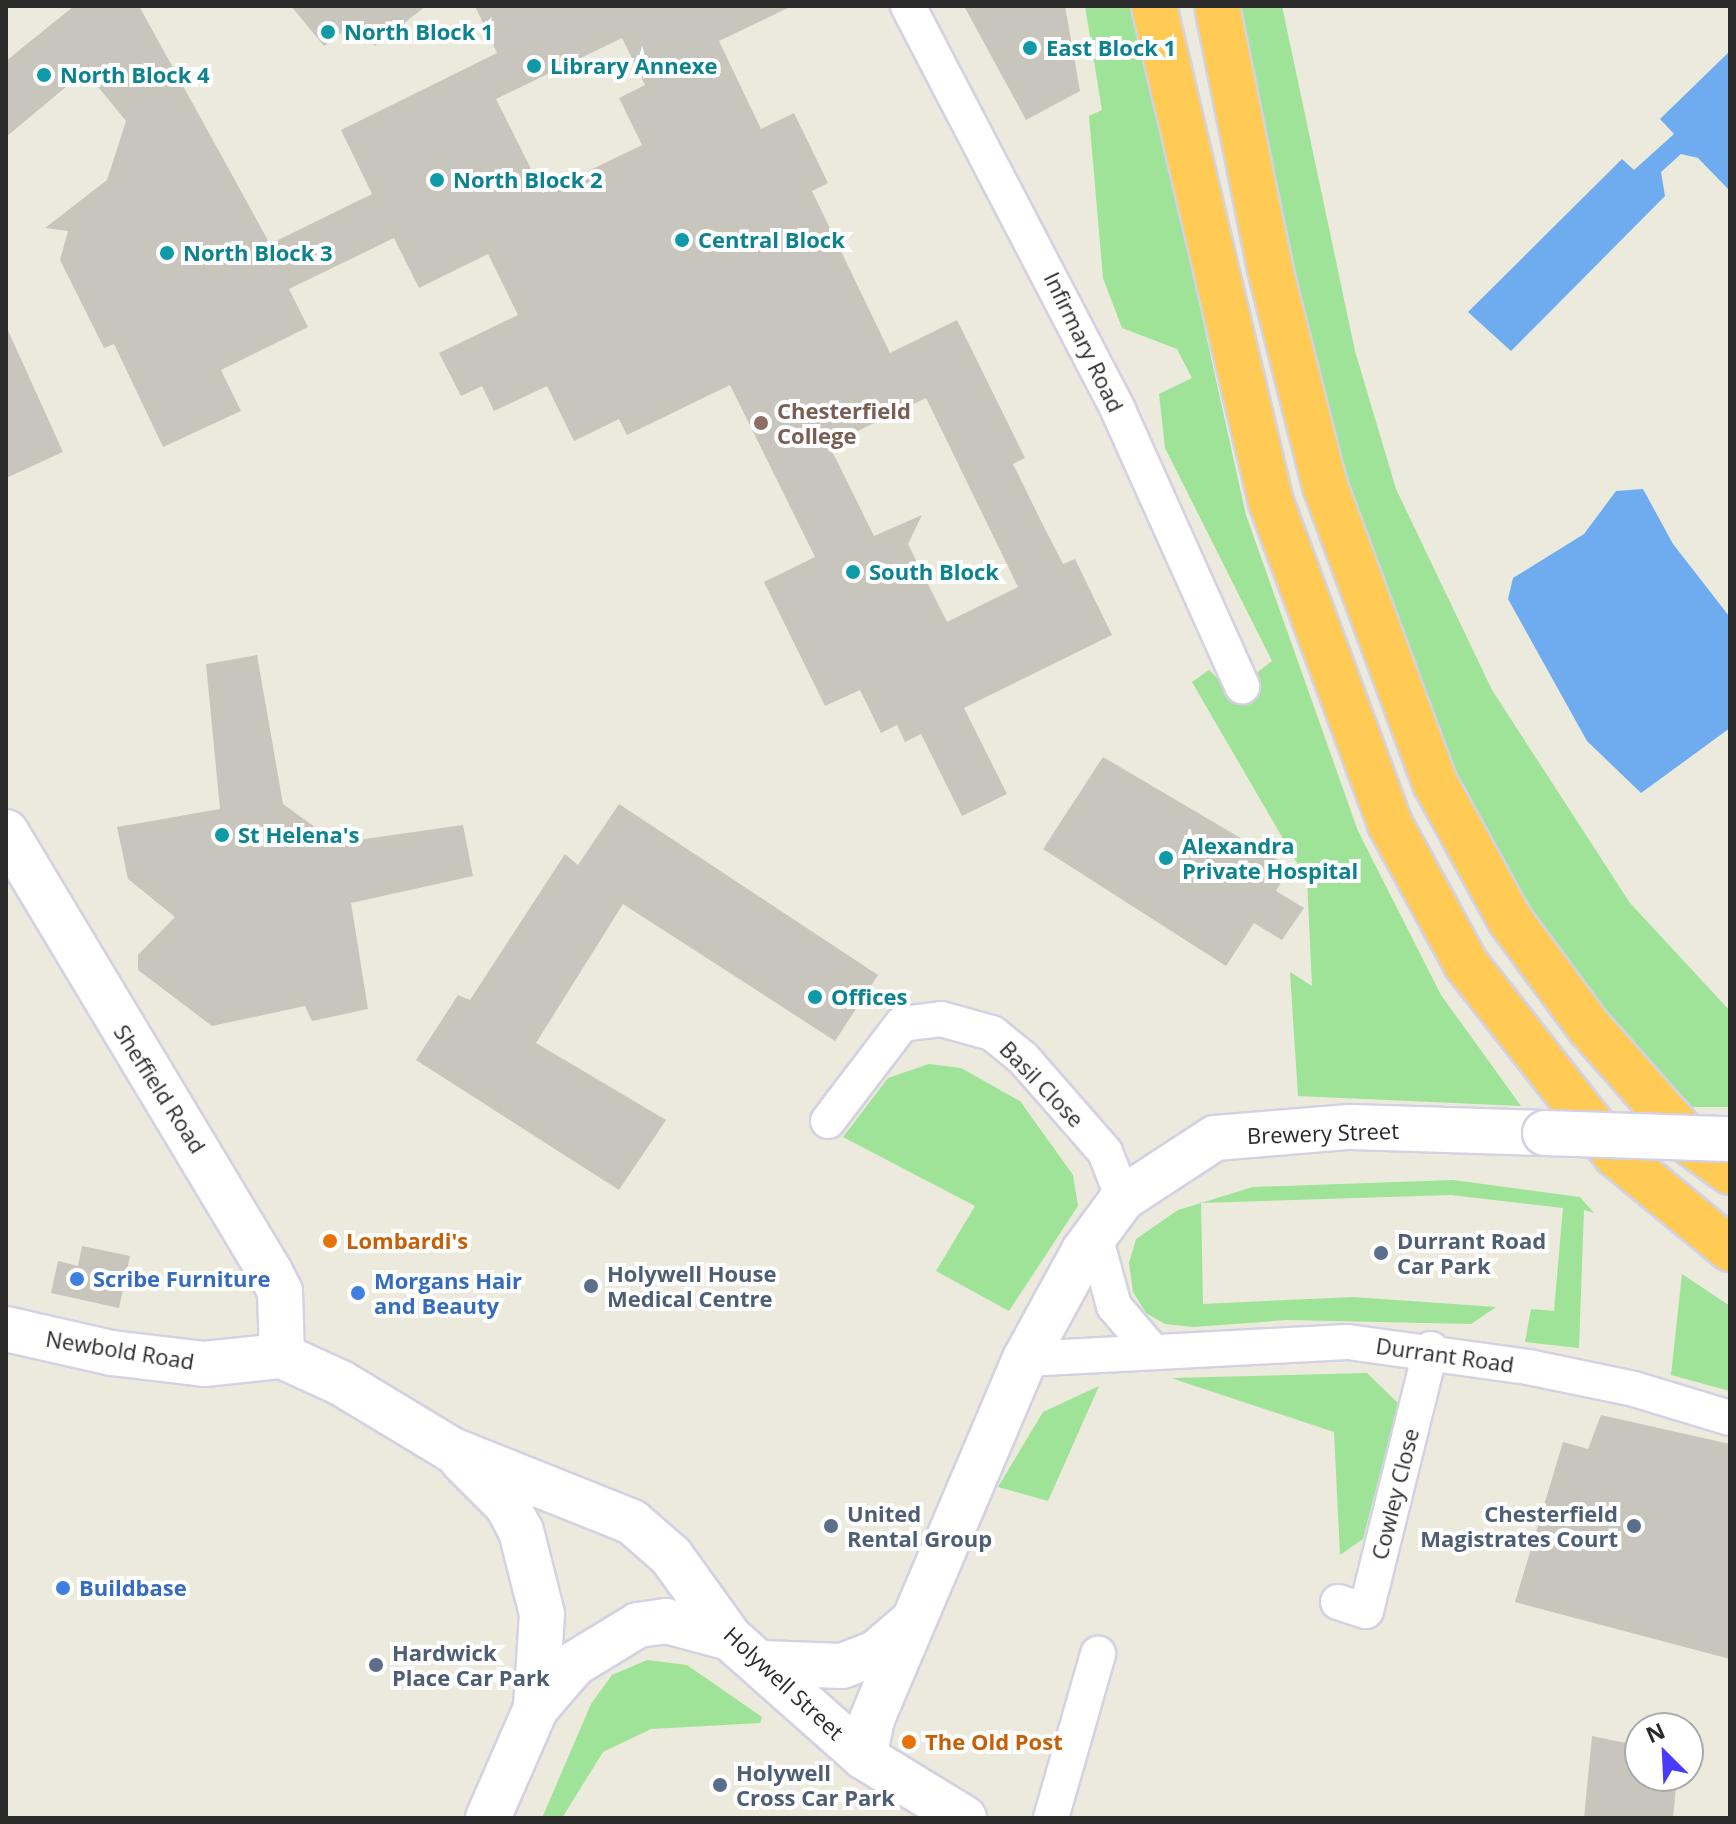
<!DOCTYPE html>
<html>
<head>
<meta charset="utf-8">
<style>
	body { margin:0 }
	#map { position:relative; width:1736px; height:1824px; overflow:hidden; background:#eceadc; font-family:"Open Sans",sans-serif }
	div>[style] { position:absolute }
	.green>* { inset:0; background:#9ee398 }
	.water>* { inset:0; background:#6eabef }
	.building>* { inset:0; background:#c8c6bc }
	.roads { filter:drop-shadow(2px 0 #d3d1e3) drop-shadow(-2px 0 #d3d1e3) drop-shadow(0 2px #d3d1e3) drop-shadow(0 -2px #d3d1e3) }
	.street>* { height:34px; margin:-17px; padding:0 17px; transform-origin:17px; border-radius:17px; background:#fff }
	.secondary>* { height:44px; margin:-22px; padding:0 22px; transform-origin:22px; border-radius:22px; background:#fff }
	.highway>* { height:44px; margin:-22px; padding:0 22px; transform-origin:22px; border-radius:22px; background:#ffcb55 }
	.bridges { filter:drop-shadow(2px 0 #d3d1e3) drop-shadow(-2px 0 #d3d1e3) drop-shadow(0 2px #d3d1e3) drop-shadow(0 -2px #d3d1e3) }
	.secondary-bridge>* { height:44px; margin:-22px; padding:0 22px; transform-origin:22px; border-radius:22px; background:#fff }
	.dots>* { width:22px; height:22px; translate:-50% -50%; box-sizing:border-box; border:4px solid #fff; border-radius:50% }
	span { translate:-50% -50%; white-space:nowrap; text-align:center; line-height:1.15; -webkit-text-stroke:8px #fff; paint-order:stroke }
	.culture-label { font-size:22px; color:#0d838f; font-weight:700 }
	.left { translate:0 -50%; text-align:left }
	.street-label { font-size:22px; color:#2a2a2a }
	.education-label { font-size:22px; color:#785e54; font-weight:700 }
	.service-label { font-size:22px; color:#4e5e75; font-weight:700 }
	.right { translate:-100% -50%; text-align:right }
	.food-label { font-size:22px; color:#c56008; font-weight:700 }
	.shop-label { font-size:22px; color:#366cbe; font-weight:700 }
	.frame { position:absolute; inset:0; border:8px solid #2a2a2a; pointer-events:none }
	.north { position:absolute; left:1624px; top:1712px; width:80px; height:80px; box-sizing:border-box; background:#fff; border:2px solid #aaa; border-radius:50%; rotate:336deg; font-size:22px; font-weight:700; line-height:32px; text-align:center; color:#2a2a2a }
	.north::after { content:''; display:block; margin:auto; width:28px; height:36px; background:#493bfb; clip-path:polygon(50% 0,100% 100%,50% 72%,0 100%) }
</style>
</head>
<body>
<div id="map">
	<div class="green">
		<i style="clip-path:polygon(1085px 6px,1133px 6px,1246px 515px,1358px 831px,1441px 995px,1521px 1106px,1298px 1096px,1290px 972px,1312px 986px,1307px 880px,1192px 682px,1209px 670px,1232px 692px,1272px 661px,1165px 448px,1159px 394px,1192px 378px,1177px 349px,1122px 328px,1103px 278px,1089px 116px,1102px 110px)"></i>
		<i style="clip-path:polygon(1240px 6px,1282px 6px,1355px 351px,1396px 489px,1492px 690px,1630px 903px,1730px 1011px,1730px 1107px,1685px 1107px,1556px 950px,1457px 783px,1394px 628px,1330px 434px)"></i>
		<i style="clip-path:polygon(929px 1064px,961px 1068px,1020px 1101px,1073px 1175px,1078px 1206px,1009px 1311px,936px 1271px,975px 1206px,843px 1137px,888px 1078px)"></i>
		<i style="clip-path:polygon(1453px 1180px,1580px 1197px,1594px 1213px,1584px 1210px,1579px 1348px,1525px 1342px,1531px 1309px,1554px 1311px,1563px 1208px,1451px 1195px,1201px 1203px,1203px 1304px,1353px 1297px,1496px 1307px,1471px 1324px,1287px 1320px,1194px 1327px,1165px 1324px,1146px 1313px,1133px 1292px,1129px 1263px,1136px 1239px,1178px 1210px,1253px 1187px)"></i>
		<i style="clip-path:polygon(1682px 1274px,1730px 1306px,1730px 1391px,1671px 1375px)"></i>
		<i style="clip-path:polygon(1367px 1373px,1398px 1403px,1363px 1539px,1340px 1555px,1334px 1432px,1171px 1378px)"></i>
		<i style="clip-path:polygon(1099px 1386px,1048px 1501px,998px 1487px,1043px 1412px)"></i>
		<i style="clip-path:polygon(647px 1660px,687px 1665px,762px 1717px,760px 1723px,651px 1729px,603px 1752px,562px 1818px,542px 1818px,591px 1704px,612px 1675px)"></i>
	</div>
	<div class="water">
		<i style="clip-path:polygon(1730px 51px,1730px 191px,1698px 158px,1681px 154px,1661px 172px,1665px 196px,1511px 351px,1468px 312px,1622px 159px,1634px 170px,1674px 134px,1660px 119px)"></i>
		<i style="clip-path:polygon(1643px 489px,1673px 544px,1729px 616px,1730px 728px,1641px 793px,1587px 741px,1508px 599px,1513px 578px,1584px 534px,1616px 491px)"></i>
	</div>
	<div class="building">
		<i style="clip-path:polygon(evenodd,74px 6px,139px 6px,270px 244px,372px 194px,341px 130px,497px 53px,475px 6px,792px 6px,719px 41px,761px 129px,794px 113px,828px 183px,812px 191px,890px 353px,957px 320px,1025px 458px,1013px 464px,1043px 525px,1063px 564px,1075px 559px,1112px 635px,964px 708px,1007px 794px,962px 816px,921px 734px,905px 742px,897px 725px,881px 733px,860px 690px,825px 706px,764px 582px,815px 557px,730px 385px,627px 435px,619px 419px,574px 441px,547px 386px,494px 411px,482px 386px,461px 396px,439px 353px,518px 315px,488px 254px,419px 288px,394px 238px,289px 289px,308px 327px,221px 370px,241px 411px,163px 447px,114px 344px,104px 348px,60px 260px,68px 231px,45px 228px,107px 180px,126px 121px,85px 71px,6px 137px,6px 61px,74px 6px,622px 38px,645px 85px,619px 98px,642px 145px,543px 193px,496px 99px,622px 38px,74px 6px,926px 398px,1018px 587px,947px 622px,908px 544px,922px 515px,874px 536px,829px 445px,926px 398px)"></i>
		<i style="clip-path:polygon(291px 6px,426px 6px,375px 46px,357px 21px,324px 46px)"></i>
		<i style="clip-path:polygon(964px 6px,1065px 6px,1080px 91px,1026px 120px)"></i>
		<i style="clip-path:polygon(6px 326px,63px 452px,6px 478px)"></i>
		<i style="clip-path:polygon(257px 655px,283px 804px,337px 843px,463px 825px,473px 876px,351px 903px,368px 1009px,312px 1021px,305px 1006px,212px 1026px,138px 970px,138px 955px,175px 917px,128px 879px,117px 827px,220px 809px,206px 664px)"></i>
		<i style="clip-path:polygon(1103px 757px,1290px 867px,1276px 891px,1304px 908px,1282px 940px,1254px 923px,1226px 966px,1043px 849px)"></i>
		<i style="clip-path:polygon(619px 804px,878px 975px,835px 1041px,623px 904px,536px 1043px,666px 1120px,619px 1190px,416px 1060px,458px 995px,470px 1000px,565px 854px,578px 865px)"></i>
		<i style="clip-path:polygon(82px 1246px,130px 1256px,119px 1308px,51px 1293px,58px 1261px,78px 1266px)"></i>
		<i style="clip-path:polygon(1601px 1415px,1730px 1444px,1730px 1659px,1515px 1602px,1563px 1442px,1588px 1449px)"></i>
		<i style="clip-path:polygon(1592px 1736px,1640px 1746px,1640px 1776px,1677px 1776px,1673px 1818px,1584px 1818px)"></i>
	</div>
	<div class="roads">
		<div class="street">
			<i style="left:908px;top:6px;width:455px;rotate:62.5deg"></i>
			<i style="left:1118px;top:410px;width:303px;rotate:65.8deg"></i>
			<i style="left:828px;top:1121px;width:122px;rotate:-52.7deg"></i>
			<i style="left:902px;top:1024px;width:39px;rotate:-7deg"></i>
			<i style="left:941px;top:1019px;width:53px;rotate:15.4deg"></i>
			<i style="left:992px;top:1033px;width:40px;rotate:39deg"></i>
			<i style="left:1023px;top:1058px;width:125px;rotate:48.9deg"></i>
			<i style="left:1105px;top:1152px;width:49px;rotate:68.6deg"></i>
			<i style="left:1095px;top:1236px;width:73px;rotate:74.8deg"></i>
			<i style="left:1114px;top:1306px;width:60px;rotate:49.7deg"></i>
			<i style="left:1025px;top:1359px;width:323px;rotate:-3deg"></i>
			<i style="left:1348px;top:1342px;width:182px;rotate:7.9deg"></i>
			<i style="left:1528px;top:1367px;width:108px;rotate:11.7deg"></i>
			<i style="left:1634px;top:1389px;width:100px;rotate:16.8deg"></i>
			<i style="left:1338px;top:1602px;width:29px;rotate:18deg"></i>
			<i style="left:1366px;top:1611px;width:270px;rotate:-76.1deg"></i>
			<i style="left:1051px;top:1818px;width:171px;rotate:-74deg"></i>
		</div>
		<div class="secondary">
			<i style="left:6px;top:832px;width:513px;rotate:59.04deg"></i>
			<i style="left:270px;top:1272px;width:22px;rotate:63deg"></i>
			<i style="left:280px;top:1292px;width:64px;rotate:88.2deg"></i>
			<i style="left:6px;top:1329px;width:109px;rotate:12.8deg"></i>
			<i style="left:112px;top:1353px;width:93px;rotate:6.8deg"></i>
			<i style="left:204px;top:1364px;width:78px;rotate:-5.9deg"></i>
			<i style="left:282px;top:1356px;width:65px;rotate:24.6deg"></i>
			<i style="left:341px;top:1383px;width:130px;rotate:31.1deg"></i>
			<i style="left:452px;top:1450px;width:194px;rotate:21.8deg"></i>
			<i style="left:632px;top:1522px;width:52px;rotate:41.1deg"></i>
			<i style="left:671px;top:1556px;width:101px;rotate:54.3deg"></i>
			<i style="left:730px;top:1638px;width:179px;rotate:41.6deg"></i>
			<i style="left:864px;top:1757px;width:117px;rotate:31.4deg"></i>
			<i style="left:462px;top:1460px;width:64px;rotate:45deg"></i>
			<i style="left:507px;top:1505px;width:30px;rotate:62deg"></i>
			<i style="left:521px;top:1531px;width:86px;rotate:75.8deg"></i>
			<i style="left:542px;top:1614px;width:94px;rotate:93.7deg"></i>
			<i style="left:762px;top:1663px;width:80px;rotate:2.1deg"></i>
			<i style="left:842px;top:1666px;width:36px;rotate:-21deg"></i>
			<i style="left:876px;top:1653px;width:46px;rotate:-40.6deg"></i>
			<i style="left:864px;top:1757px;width:39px;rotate:-78deg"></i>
			<i style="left:872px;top:1719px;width:391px;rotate:-67deg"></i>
			<i style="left:1025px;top:1359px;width:123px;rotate:-61.4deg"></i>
			<i style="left:1084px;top:1251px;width:66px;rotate:-53.7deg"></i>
			<i style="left:1123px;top:1198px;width:110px;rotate:-33.1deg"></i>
			<i style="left:1215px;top:1138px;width:135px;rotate:-4.7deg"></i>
			<i style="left:1350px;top:1127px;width:195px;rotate:1.8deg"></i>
			<i style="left:488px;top:1818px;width:120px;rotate:-66.4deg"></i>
			<i style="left:536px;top:1708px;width:58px;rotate:-49.2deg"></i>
			<i style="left:574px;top:1664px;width:75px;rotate:-31.4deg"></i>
			<i style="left:638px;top:1625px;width:28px;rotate:-8deg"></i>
			<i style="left:666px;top:1621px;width:66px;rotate:14.9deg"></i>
		</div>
		<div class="highway">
			<i style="left:1154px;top:6px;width:510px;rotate:76.73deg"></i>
			<i style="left:1271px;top:502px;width:343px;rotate:69.7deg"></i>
			<i style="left:1390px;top:824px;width:159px;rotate:61.5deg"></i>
			<i style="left:1466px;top:964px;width:243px;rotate:51.9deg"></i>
			<i style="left:1616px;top:1155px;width:148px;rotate:39.5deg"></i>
			<i style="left:1217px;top:6px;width:268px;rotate:78.6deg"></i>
			<i style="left:1270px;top:269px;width:224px;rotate:75.8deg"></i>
			<i style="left:1325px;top:486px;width:317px;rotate:69.7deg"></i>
			<i style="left:1435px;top:783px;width:156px;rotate:61.3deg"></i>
			<i style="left:1510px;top:920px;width:133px;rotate:53.6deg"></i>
			<i style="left:1589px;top:1027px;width:157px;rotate:48.6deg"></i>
			<i style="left:1693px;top:1145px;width:46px;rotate:36.1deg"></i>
		</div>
	</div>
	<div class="bridges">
		<div class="secondary-bridge">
			<i style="left:1545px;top:1133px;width:185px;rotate:1.9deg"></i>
		</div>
	</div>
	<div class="dots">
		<i style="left:328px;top:32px;background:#0f9aa8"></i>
		<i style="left:1030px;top:48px;background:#0f9aa8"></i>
		<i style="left:534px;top:66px;background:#0f9aa8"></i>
		<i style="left:44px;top:75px;background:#0f9aa8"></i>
		<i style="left:437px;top:180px;background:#0f9aa8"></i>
		<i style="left:682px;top:240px;background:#0f9aa8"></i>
		<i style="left:167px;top:253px;background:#0f9aa8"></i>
		<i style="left:761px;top:423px;background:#8d6e63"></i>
		<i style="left:853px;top:572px;background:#0f9aa8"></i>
		<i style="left:222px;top:835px;background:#0f9aa8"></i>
		<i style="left:1166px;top:858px;background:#0f9aa8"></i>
		<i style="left:815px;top:997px;background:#0f9aa8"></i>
		<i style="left:330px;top:1241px;background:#e8710a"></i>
		<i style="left:1381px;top:1253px;background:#5c6f8a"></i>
		<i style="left:77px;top:1279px;background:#3f7fe0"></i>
		<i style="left:591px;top:1286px;background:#5c6f8a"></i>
		<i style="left:358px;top:1293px;background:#3f7fe0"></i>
		<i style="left:831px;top:1526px;background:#5c6f8a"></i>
		<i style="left:1634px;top:1526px;background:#5c6f8a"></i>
		<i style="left:63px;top:1588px;background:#3f7fe0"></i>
		<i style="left:376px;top:1665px;background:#5c6f8a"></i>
		<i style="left:909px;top:1742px;background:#e8710a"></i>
		<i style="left:720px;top:1785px;background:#5c6f8a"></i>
	</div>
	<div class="culture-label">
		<span class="left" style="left:344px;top:32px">North Block 1</span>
		<span class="left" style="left:1046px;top:48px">East Block 1</span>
		<span class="left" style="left:550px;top:66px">Library Annexe</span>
		<span class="left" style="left:60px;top:75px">North Block 4</span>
		<span class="left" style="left:453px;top:180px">North Block 2</span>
		<span class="left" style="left:698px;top:240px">Central Block</span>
		<span class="left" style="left:183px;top:253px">North Block 3</span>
		<span class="left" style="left:869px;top:572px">South Block</span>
		<span class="left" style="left:238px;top:835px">St Helena's</span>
		<span class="left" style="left:1182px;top:858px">Alexandra<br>Private Hospital</span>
		<span class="left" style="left:831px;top:997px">Offices</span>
	</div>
	<div class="street-label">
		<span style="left:1084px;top:342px;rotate:64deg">Infirmary Road</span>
		<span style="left:1042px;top:1084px;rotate:46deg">Basil Close</span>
		<span style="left:160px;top:1089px;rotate:57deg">Sheffield Road</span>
		<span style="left:1323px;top:1133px;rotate:-2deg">Brewery Street</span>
		<span style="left:120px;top:1350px;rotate:9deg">Newbold Road</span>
		<span style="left:1445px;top:1355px;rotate:8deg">Durrant Road</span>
		<span style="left:1395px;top:1494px;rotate:-76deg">Cowley Close</span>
		<span style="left:784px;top:1683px;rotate:43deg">Holywell Street</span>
	</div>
	<div class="education-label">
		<span class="left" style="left:777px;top:423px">Chesterfield<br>College</span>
	</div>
	<div class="service-label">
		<span class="left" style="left:1397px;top:1253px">Durrant Road<br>Car Park</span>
		<span class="left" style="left:607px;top:1286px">Holywell House<br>Medical Centre</span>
		<span class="left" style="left:847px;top:1526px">United<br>Rental Group</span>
		<span class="right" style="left:1618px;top:1526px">Chesterfield<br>Magistrates Court</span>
		<span class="left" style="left:392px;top:1665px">Hardwick<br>Place Car Park</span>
		<span class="left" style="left:736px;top:1785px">Holywell<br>Cross Car Park</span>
	</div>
	<div class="food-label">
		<span class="left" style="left:346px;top:1241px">Lombardi's</span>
		<span class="left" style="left:925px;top:1742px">The Old Post</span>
	</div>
	<div class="shop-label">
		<span class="left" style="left:93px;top:1279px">Scribe Furniture</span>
		<span class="left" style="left:374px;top:1293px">Morgans Hair<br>and Beauty</span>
		<span class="left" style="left:79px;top:1588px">Buildbase</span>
	</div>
	<div class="frame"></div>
	<div class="north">N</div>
</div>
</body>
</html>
